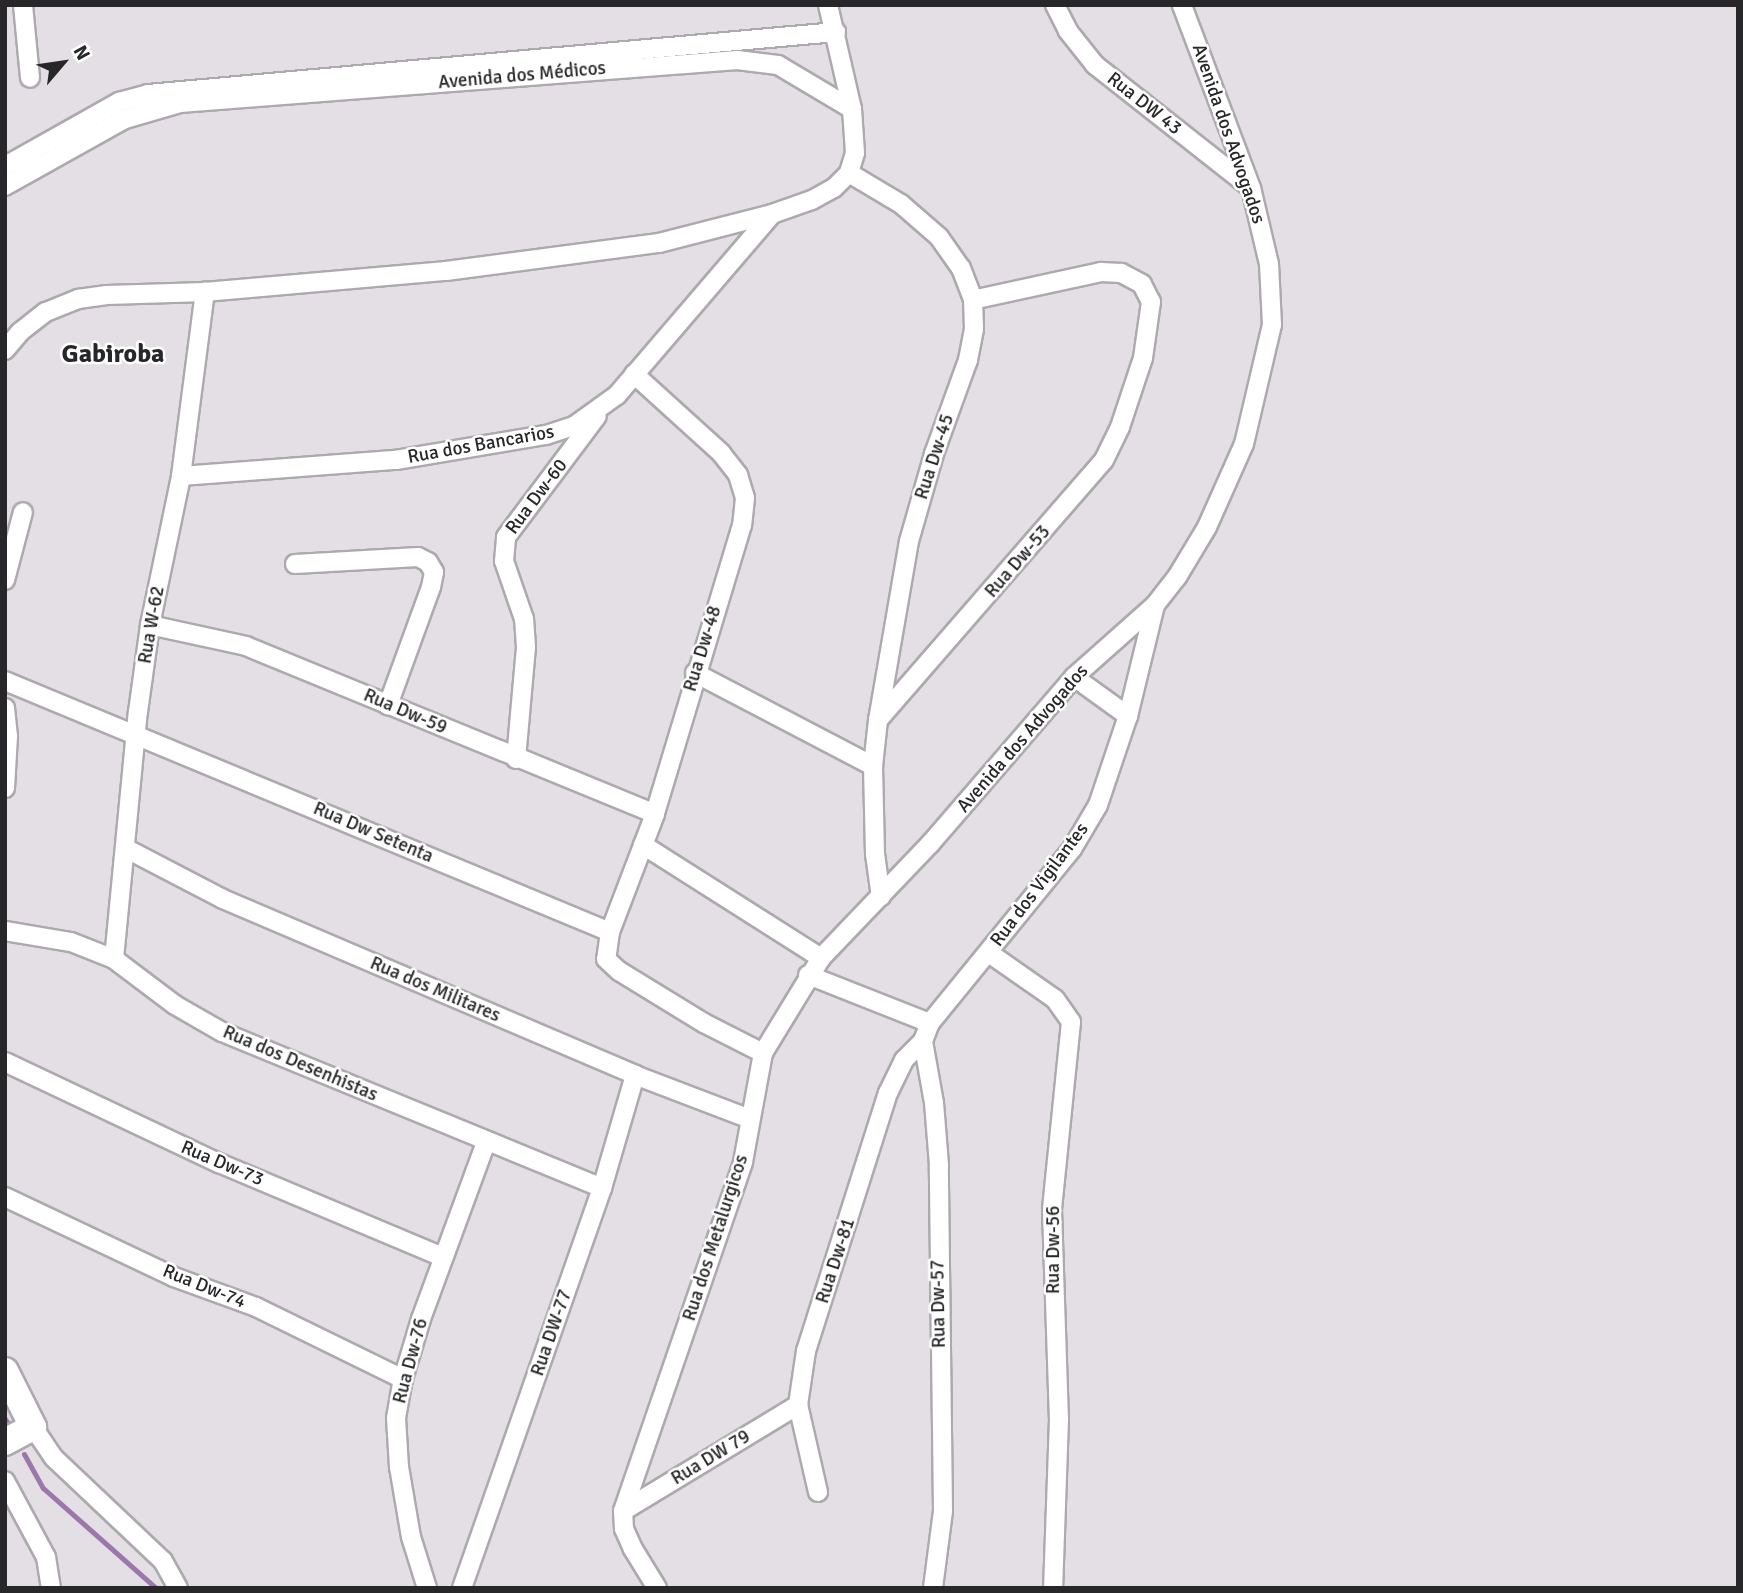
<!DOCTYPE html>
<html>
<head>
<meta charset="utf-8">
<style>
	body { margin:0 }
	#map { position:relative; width:1743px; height:1593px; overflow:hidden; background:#e3dfe5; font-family:Signika,sans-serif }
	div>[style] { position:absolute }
	.stream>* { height:5px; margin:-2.5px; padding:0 2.5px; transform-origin:2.5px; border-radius:2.5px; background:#9c77ab }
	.roads { filter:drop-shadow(2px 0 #ada9ae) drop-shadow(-2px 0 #ada9ae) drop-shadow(0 2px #ada9ae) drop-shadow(0 -2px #ada9ae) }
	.street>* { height:18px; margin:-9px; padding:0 9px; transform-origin:9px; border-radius:9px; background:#fff }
	.secondary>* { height:26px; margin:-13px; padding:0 13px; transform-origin:13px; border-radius:13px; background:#fff }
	span { translate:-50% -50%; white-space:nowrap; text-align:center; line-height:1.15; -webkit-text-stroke:5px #fff; paint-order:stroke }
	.street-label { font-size:19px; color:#272628 }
	.district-label { font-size:26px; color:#272628; font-weight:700 }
	.frame { position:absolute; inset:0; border:7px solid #272628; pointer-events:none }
	.north { position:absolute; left:28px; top:28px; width:70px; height:70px; -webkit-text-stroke:5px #fff; paint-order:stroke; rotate:61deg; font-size:19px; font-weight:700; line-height:28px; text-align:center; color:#272628 }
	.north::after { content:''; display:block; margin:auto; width:24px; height:32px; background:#272628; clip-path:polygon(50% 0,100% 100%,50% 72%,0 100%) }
</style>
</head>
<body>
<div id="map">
	<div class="stream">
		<i style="left:5px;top:1419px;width:4px;rotate:56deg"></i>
		<i style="left:24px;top:1454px;width:39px;rotate:61deg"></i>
		<i style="left:43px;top:1488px;width:151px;rotate:41.5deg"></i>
	</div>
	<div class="roads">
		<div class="street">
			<i style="left:23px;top:5px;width:73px;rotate:84.5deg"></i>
			<i style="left:828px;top:5px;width:107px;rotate:77deg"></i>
			<i style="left:852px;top:109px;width:44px;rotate:86.1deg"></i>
			<i style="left:855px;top:153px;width:21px;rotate:107deg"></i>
			<i style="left:1055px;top:5px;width:29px;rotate:63deg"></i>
			<i style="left:1068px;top:31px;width:43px;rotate:51.5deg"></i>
			<i style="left:1095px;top:65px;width:197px;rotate:38.2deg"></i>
			<i style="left:5px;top:166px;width:131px;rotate:-29.3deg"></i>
			<i style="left:119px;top:102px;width:30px;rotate:-15deg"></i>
			<i style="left:148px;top:94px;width:691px;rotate:-5.15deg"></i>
			<i style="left:849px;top:173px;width:61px;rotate:30.8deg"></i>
			<i style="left:901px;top:204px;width:50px;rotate:41deg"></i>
			<i style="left:939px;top:237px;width:38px;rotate:55deg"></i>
			<i style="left:961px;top:268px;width:34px;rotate:69deg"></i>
			<i style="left:973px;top:300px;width:29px;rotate:88deg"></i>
			<i style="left:974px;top:329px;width:32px;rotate:101deg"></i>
			<i style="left:968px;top:360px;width:100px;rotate:109.9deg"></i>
			<i style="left:934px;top:454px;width:91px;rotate:106deg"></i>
			<i style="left:909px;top:541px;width:182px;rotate:99.8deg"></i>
			<i style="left:878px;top:720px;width:46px;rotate:96.2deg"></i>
			<i style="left:873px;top:766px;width:88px;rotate:88.7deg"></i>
			<i style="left:875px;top:854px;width:43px;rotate:82.1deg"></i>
			<i style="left:5px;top:186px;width:137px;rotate:-29.2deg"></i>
			<i style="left:125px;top:119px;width:57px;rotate:-16.2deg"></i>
			<i style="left:180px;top:103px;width:559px;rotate:-4.41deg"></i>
			<i style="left:737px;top:60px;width:41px;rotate:7deg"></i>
			<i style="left:778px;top:65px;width:86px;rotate:30.7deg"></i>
			<i style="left:5px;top:350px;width:23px;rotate:-50deg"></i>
			<i style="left:20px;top:332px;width:33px;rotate:-38deg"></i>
			<i style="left:46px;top:312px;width:35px;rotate:-22deg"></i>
			<i style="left:78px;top:299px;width:29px;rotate:-8deg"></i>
			<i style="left:107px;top:295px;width:98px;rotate:-1.8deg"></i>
			<i style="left:205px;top:292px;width:242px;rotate:-5deg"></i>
			<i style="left:446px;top:271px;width:215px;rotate:-7.5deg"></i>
			<i style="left:659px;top:243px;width:117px;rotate:-14.4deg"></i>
			<i style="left:772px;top:214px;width:42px;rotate:-19.3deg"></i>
			<i style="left:812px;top:200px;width:25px;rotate:-29deg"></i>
			<i style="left:834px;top:188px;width:21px;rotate:-45deg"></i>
			<i style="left:634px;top:374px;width:118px;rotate:42.2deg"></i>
			<i style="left:721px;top:453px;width:28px;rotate:52deg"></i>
			<i style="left:738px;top:475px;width:24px;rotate:73deg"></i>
			<i style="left:745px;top:498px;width:27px;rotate:96deg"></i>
			<i style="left:742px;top:525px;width:302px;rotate:106.8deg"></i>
			<i style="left:655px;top:814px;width:126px;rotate:110.9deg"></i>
			<i style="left:610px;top:932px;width:27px;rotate:98deg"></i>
			<i style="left:606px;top:959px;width:18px;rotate:43deg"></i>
			<i style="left:619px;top:971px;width:100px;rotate:31.5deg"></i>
			<i style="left:704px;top:1023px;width:66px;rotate:27deg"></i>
			<i style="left:181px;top:476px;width:216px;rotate:-4.3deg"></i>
			<i style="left:396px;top:460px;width:152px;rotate:-9.5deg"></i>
			<i style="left:546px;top:435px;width:29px;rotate:-18deg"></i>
			<i style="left:574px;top:426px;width:53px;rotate:-35.8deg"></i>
			<i style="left:617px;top:395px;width:238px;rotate:-49.4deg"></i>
			<i style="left:295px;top:564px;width:123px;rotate:-3.3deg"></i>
			<i style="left:418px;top:557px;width:11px;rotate:27deg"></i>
			<i style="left:428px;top:562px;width:12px;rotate:59deg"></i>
			<i style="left:434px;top:572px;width:15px;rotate:101deg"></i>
			<i style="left:431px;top:587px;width:126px;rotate:110deg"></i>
			<i style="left:5px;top:580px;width:70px;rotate:-75.2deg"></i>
			<i style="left:150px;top:625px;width:98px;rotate:12.3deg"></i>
			<i style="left:246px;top:646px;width:442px;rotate:22.3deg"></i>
			<i style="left:695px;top:673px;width:201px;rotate:27.6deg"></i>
			<i style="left:1074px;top:677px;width:67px;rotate:35.8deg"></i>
			<i style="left:5px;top:681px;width:655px;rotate:22.53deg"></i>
			<i style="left:5px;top:708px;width:28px;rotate:84deg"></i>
			<i style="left:8px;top:736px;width:52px;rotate:93.3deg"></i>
			<i style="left:878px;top:720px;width:344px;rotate:-49deg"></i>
			<i style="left:1104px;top:460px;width:37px;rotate:-64deg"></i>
			<i style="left:1120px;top:427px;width:73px;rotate:-71.6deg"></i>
			<i style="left:1143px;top:358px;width:57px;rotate:-81.9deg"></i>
			<i style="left:1151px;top:302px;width:20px;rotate:-117deg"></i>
			<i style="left:1142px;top:284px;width:24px;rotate:-152deg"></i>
			<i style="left:1121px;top:273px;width:20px;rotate:-177deg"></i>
			<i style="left:1101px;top:272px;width:131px;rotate:167.7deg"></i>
			<i style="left:516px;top:759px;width:112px;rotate:-84.9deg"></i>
			<i style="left:526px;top:647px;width:28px;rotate:-94deg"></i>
			<i style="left:524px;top:619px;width:61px;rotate:-109deg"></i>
			<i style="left:504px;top:561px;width:24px;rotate:-85deg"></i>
			<i style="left:506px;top:537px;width:151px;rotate:-53.1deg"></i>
			<i style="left:643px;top:845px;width:211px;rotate:32.4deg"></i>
			<i style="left:125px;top:848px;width:110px;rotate:27.5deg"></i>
			<i style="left:223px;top:899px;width:448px;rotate:23.1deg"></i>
			<i style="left:635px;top:1075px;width:123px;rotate:20.9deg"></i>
			<i style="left:5px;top:931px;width:67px;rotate:9.5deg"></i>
			<i style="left:71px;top:942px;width:46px;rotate:21.6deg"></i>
			<i style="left:114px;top:959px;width:76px;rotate:37deg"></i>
			<i style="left:175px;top:1005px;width:54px;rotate:29.9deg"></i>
			<i style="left:222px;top:1032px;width:411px;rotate:22.3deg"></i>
			<i style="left:989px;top:953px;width:80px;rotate:34.9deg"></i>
			<i style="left:1055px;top:999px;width:28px;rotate:55deg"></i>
			<i style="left:1071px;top:1022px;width:189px;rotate:95.8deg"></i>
			<i style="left:1052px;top:1210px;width:209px;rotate:88.1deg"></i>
			<i style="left:1059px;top:1419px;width:169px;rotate:92deg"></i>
			<i style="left:114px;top:959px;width:248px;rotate:-84.5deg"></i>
			<i style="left:138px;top:712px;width:88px;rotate:-82.1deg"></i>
			<i style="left:150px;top:625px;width:152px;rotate:-78.2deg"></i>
			<i style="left:181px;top:476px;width:186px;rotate:-82.6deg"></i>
			<i style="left:808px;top:975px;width:131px;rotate:21.5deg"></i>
			<i style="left:5px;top:1062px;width:237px;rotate:25.3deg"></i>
			<i style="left:219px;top:1163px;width:243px;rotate:22.8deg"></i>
			<i style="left:5px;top:1197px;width:187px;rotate:25.3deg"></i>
			<i style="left:174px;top:1277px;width:87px;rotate:20.1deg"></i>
			<i style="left:256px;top:1307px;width:164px;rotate:26.1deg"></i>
			<i style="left:33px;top:1427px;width:37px;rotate:56deg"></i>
			<i style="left:54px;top:1458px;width:150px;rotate:43.4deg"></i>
			<i style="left:163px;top:1561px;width:31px;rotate:61deg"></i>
			<i style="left:5px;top:1481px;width:86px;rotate:61.7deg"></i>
			<i style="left:46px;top:1557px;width:31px;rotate:81deg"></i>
			<i style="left:818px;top:1492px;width:89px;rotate:-102.9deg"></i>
			<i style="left:798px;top:1405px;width:55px;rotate:-81.6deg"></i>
			<i style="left:806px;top:1351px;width:271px;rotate:-72.4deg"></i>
			<i style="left:888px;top:1093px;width:37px;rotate:-64deg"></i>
			<i style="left:904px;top:1060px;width:27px;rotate:-45deg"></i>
			<i style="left:623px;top:1511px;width:205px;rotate:-31.2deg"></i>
			<i style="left:427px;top:1588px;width:53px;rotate:-107.4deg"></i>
			<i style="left:411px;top:1537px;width:71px;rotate:-99.7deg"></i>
			<i style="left:399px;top:1467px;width:49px;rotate:-93.5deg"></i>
			<i style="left:396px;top:1418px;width:40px;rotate:-80deg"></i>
			<i style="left:403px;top:1379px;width:63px;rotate:-73.3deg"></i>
			<i style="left:421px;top:1319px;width:189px;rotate:-69.8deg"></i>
			<i style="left:462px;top:1588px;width:424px;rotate:-70.7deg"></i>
			<i style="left:602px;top:1188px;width:118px;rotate:-73.7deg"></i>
			<i style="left:657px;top:1588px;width:46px;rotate:-121.6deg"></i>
			<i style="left:633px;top:1549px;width:22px;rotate:-114deg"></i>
			<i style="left:624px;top:1529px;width:18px;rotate:-93deg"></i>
			<i style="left:623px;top:1511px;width:369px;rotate:-71deg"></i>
			<i style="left:743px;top:1162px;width:111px;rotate:-79.6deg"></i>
			<i style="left:763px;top:1053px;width:111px;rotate:-58.6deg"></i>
			<i style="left:821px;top:958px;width:158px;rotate:-46.3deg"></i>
			<i style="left:930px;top:844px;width:221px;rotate:-49.2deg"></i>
			<i style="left:1074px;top:677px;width:108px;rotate:-41.6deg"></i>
			<i style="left:1155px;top:605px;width:36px;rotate:-52deg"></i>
			<i style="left:1177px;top:577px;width:58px;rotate:-59deg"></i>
			<i style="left:1207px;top:527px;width:91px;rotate:-66deg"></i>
			<i style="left:1244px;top:444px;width:122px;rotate:-76.8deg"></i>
			<i style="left:1272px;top:325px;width:61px;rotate:-92.8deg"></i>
			<i style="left:1269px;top:264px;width:78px;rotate:-103.3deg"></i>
			<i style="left:1251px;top:188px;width:196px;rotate:-110.7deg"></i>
			<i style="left:933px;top:1588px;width:78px;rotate:-82.6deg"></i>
			<i style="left:943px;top:1511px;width:346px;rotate:-90.7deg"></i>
			<i style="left:939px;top:1165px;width:62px;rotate:-94.6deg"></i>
			<i style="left:934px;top:1103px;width:63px;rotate:-100.1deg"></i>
			<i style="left:923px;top:1041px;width:19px;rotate:-69deg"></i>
			<i style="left:930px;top:1023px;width:225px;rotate:-50.8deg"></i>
			<i style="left:1072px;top:849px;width:51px;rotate:-59.4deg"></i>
			<i style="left:1098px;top:805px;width:94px;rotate:-71.4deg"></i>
			<i style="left:1128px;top:716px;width:114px;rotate:-76.3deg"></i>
		</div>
		<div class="secondary">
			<i style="left:5px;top:1371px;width:63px;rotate:63.4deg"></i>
			<i style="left:33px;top:1427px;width:32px;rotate:152deg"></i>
		</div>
	</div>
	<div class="street-label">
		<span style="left:522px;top:76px;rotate:-5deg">Avenida dos Médicos</span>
		<span style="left:1144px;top:104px;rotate:38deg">Rua DW 43</span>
		<span style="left:1228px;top:134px;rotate:71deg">Avenida dos Advogados</span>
		<span style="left:481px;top:445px;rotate:-10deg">Rua dos Bancarios</span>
		<span style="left:935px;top:457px;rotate:-72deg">Rua Dw-45</span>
		<span style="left:537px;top:497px;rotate:-53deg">Rua Dw-60</span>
		<span style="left:1018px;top:562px;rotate:-49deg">Rua Dw-53</span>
		<span style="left:152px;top:625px;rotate:-80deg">Rua W-62</span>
		<span style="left:703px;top:649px;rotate:-73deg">Rua Dw-48</span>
		<span style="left:405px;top:712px;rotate:23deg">Rua Dw-59</span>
		<span style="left:1023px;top:739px;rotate:-49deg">Avenida dos Advogados</span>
		<span style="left:373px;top:833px;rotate:23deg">Rua Dw Setenta</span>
		<span style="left:1040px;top:885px;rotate:-53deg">Rua dos Vigilantes</span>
		<span style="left:435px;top:990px;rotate:23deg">Rua dos Militares</span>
		<span style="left:300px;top:1064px;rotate:23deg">Rua dos Desenhistas</span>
		<span style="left:222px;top:1164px;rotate:23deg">Rua Dw-73</span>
		<span style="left:716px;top:1238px;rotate:-72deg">Rua dos Metalurgicos</span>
		<span style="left:1054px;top:1250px;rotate:-90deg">Rua Dw-56</span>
		<span style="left:836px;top:1261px;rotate:-72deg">Rua Dw-81</span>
		<span style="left:204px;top:1287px;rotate:22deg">Rua Dw-74</span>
		<span style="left:939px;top:1304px;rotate:-91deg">Rua Dw-57</span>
		<span style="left:552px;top:1333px;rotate:-71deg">Rua DW-77</span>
		<span style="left:411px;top:1361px;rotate:-75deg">Rua Dw-76</span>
		<span style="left:711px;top:1458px;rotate:-31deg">Rua DW 79</span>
	</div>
	<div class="district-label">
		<span style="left:113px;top:355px">Gabiroba</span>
	</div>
	<div class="frame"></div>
	<div class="north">N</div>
</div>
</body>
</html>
